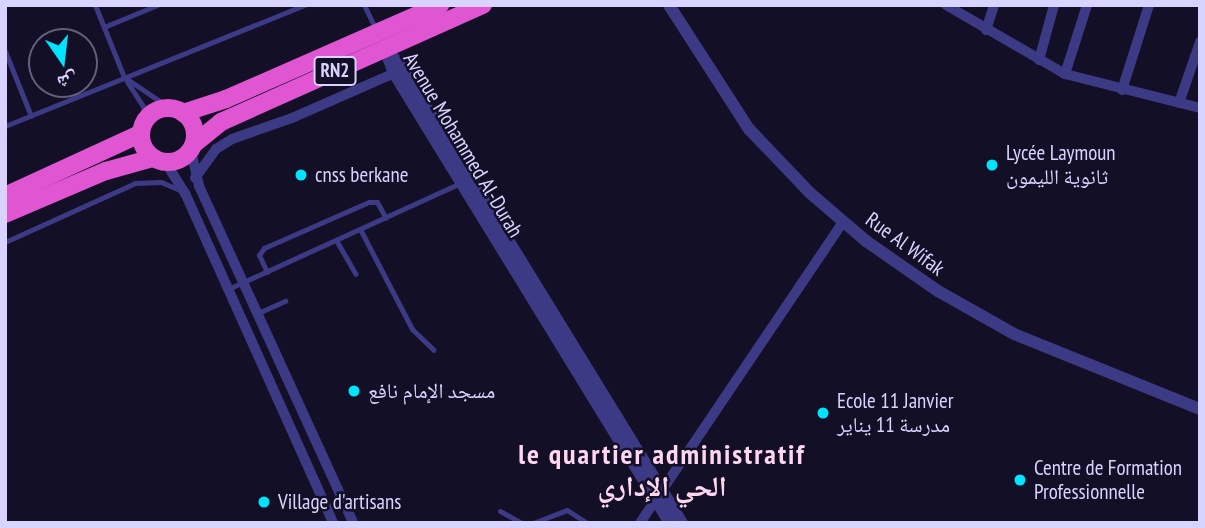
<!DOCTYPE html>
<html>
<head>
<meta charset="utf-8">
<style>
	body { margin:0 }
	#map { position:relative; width:1205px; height:528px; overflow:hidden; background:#130f26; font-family:"PT Sans Narrow","Noto Naskh Arabic",sans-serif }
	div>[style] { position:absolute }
	.service>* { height:5px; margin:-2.5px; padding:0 2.5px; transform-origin:2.5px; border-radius:2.5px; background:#3d3a85 }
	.minor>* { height:10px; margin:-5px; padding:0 5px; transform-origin:5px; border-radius:5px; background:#3d3a85 }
	.tertiary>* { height:12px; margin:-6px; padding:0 6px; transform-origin:6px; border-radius:6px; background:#3d3a85 }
	.trunk>* { height:18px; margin:-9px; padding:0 9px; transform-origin:9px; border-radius:9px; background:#e055d1 }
	.trunk>.ring { margin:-9px; padding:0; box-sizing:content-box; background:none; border:18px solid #e055d1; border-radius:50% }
	.dots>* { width:19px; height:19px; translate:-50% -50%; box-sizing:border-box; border:4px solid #130f26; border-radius:50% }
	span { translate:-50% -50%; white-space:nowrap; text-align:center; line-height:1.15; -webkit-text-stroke:5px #130f26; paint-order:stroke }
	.shield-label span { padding:2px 5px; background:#130f26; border:2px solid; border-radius:5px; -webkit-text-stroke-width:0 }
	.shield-label { font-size:19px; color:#d9d4ff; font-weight:700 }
	.street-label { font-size:21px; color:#d9d4ff }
	.poi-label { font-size:21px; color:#d9d4ff }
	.left { translate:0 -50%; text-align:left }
	.district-label { font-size:28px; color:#ffd6f0; font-weight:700; letter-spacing:2px }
	.frame { position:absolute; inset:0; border:7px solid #d9d4ff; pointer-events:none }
	.north { position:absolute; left:28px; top:28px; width:70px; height:70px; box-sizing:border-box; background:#130f26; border:2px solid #625e7d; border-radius:50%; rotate:166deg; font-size:19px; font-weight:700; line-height:28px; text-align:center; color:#d9d4ff }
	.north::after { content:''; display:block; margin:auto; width:24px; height:32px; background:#00e5ff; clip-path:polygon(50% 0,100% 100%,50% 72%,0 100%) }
</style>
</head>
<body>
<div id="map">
	<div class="service">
		<i style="left:95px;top:5px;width:78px;rotate:68.1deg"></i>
		<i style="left:124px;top:77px;width:35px;rotate:57deg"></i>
		<i style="left:143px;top:106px;width:14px;rotate:82deg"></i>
		<i style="left:364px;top:5px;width:28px;rotate:64deg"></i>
		<i style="left:104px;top:27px;width:57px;rotate:-22.5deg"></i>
		<i style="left:5px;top:51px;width:70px;rotate:68.2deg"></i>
		<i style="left:127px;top:79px;width:52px;rotate:34deg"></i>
		<i style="left:5px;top:126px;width:323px;rotate:-22deg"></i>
		<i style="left:360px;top:229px;width:113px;rotate:62.5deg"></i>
		<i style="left:412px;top:329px;width:30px;rotate:44deg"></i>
		<i style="left:336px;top:240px;width:39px;rotate:60deg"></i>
		<i style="left:5px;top:242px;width:143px;rotate:-24.4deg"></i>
		<i style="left:135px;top:183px;width:26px;rotate:-2deg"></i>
		<i style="left:161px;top:182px;width:21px;rotate:23deg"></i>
		<i style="left:267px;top:272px;width:19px;rotate:-115deg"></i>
		<i style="left:259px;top:255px;width:9px;rotate:-54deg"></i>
		<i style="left:264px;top:248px;width:115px;rotate:-23.7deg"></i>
		<i style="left:369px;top:202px;width:8px"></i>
		<i style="left:377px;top:202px;width:18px;rotate:61deg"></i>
		<i style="left:228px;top:289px;width:256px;rotate:-24.5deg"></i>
		<i style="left:258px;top:313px;width:30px;rotate:-24deg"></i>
		<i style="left:500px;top:511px;width:25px;rotate:29deg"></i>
		<i style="left:533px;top:523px;width:36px;rotate:-21deg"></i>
		<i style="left:567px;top:510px;width:24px;rotate:33deg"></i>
	</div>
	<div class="minor">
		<i style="left:946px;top:5px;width:138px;rotate:30.1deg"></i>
		<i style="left:1065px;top:74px;width:139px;rotate:14.1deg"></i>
		<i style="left:986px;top:30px;width:26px;rotate:-72deg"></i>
		<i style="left:1039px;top:60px;width:57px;rotate:-74.7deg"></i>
		<i style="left:1065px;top:74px;width:72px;rotate:-72.3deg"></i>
		<i style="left:1122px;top:90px;width:89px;rotate:-72.4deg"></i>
		<i style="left:1179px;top:103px;width:65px;rotate:-71deg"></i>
		<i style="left:191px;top:151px;width:36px;rotate:77deg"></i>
		<i style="left:199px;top:186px;width:371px;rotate:65.4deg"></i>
		<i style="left:166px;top:163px;width:36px;rotate:58deg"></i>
		<i style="left:185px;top:193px;width:362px;rotate:65.8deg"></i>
		<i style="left:195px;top:178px;width:36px;rotate:-54deg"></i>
		<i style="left:216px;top:149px;width:19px;rotate:-32deg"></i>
		<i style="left:232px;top:139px;width:64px;rotate:-19.3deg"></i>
		<i style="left:292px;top:118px;width:117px;rotate:-23.7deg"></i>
		<i style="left:640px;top:523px;width:363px;rotate:-56deg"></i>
	</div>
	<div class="tertiary">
		<i style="left:669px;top:5px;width:148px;rotate:57.2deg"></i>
		<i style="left:749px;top:129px;width:88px;rotate:46.4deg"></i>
		<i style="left:810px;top:193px;width:74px;rotate:40.6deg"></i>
		<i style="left:866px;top:241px;width:88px;rotate:34.8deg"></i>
		<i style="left:938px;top:291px;width:87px;rotate:29.5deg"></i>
		<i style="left:1014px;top:334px;width:201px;rotate:22deg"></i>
		<i style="left:385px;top:48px;width:28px;rotate:49deg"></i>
		<i style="left:403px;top:69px;width:533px;rotate:58.43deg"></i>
		<i style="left:386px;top:52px;width:22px;rotate:69deg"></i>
		<i style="left:394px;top:73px;width:528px;rotate:58.48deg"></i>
	</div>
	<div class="trunk">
		<i class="ring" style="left:141px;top:108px;width:36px;height:36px"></i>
		<i style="left:183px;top:113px;width:45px;rotate:-18deg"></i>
		<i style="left:226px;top:99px;width:234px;rotate:-23.7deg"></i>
		<i style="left:194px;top:144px;width:35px;rotate:-39deg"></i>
		<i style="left:221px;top:122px;width:287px;rotate:-24.1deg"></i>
		<i style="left:5px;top:196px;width:149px;rotate:-24.7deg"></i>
		<i style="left:5px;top:214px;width:110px;rotate:-23.1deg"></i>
		<i style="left:106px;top:171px;width:49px;rotate:-15.5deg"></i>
	</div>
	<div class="dots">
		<i style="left:992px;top:165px;background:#00e5ff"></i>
		<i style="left:301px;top:175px;background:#00e5ff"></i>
		<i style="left:354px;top:391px;background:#00e5ff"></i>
		<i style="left:823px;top:413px;background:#00e5ff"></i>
		<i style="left:1020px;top:480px;background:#00e5ff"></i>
		<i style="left:264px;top:502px;background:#00e5ff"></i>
	</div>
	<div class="shield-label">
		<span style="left:335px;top:71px">RN2</span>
	</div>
	<div class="street-label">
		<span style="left:463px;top:145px;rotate:59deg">Avenue Mohammed Al-Durah</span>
		<span style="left:905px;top:244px;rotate:36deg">Rue Al Wifak</span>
	</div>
	<div class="poi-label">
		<span class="left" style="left:1006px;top:165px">Lycée Laymoun<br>ثانوية الليمون</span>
		<span class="left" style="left:315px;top:175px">cnss berkane</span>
		<span class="left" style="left:368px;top:391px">مسجد الإمام نافع</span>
		<span class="left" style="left:837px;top:413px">Ecole 11 Janvier<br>مدرسة 11 يناير</span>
		<span class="left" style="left:1034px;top:480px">Centre de Formation<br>Professionnelle</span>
		<span class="left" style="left:278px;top:502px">Village d'artisans</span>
	</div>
	<div class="district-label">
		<span style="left:662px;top:470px">le quartier administratif<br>الحي الإداري</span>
	</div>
	<div class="frame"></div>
	<div class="north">ش</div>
</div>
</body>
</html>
